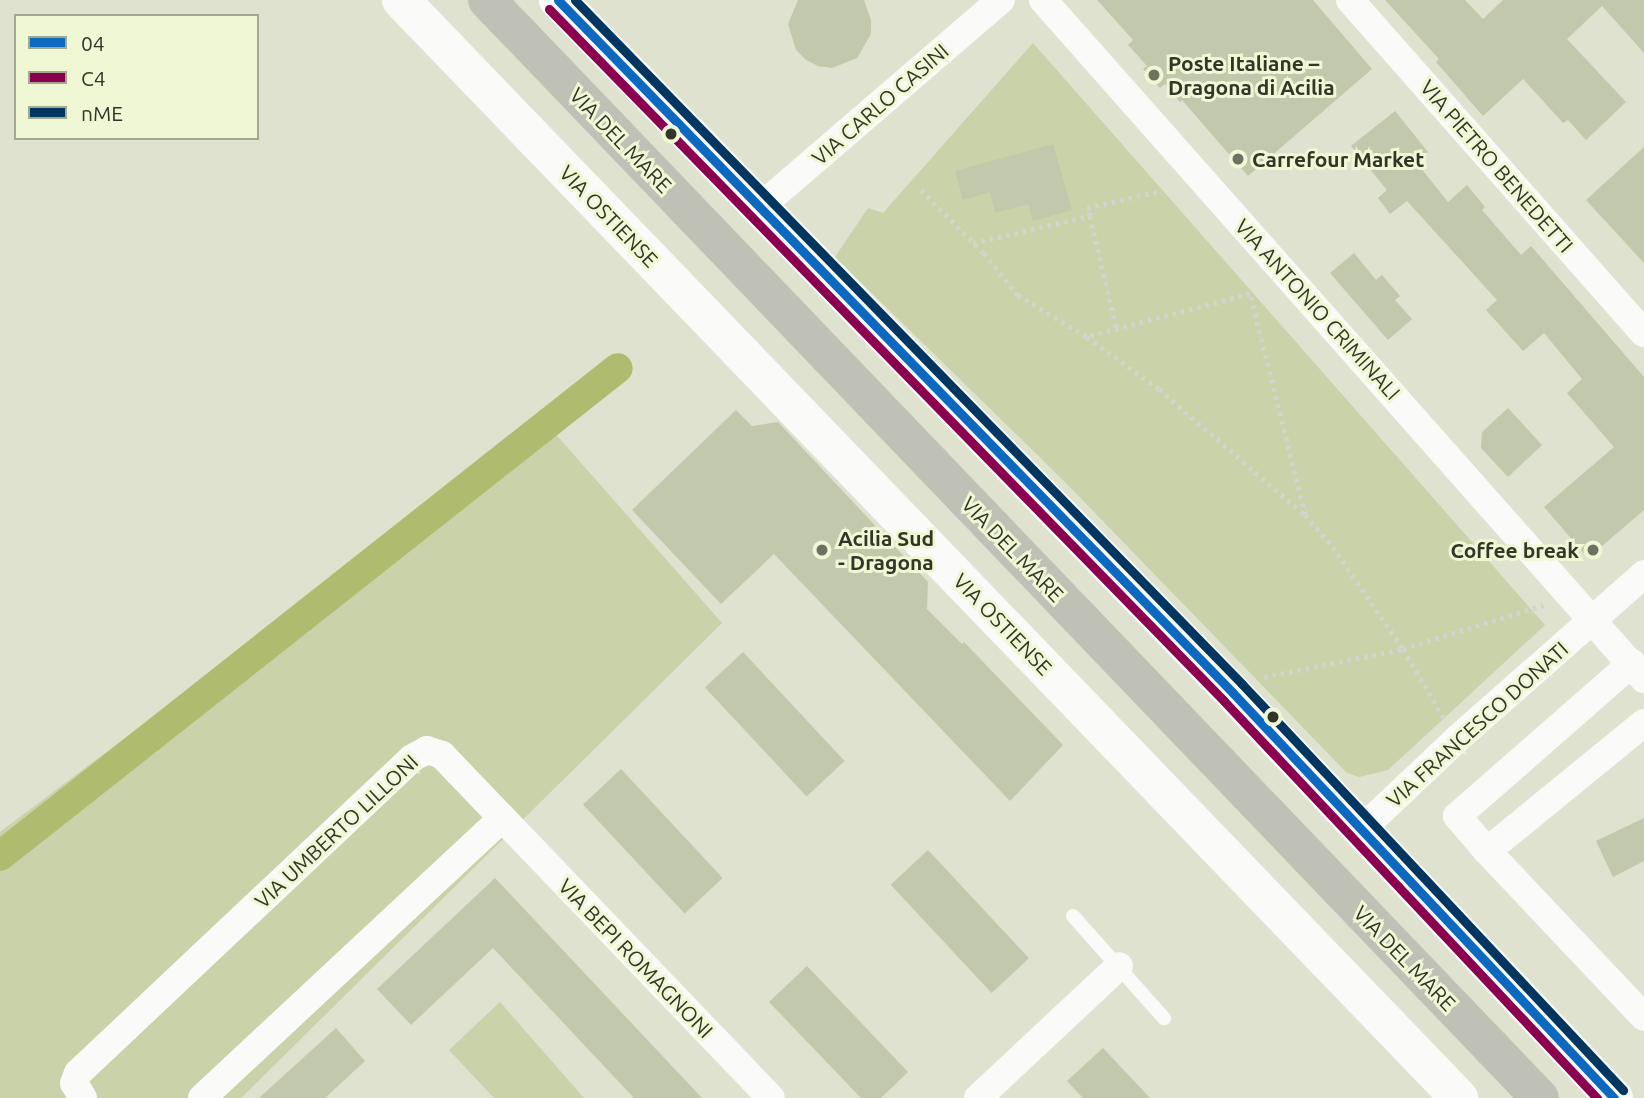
<!DOCTYPE html>
<html>
<head>
<meta charset="utf-8">
<style>
	body { margin:0 }
	#map { position:relative; width:1644px; height:1098px; overflow:hidden; background:#dee2cf; font-family:Ubuntu,sans-serif }
	div>[style] { position:absolute }
	.green>* { inset:0; background:#c9d2a9 }
	.canal>* { height:30px; margin:-15px; padding:0 15px; transform-origin:15px; border-radius:15px; background:#afbc70 }
	.building>* { inset:0; background:#c2c8ab; transform-origin:0 0 }
	.path>* { height:4.5px; margin-top:-2.25px; transform-origin:0; background:repeating-linear-gradient(90deg,#d2d4cd 0 3.5px,transparent 0 8.5px) }
	.service>* { height:14px; margin:-7px; padding:0 7px; transform-origin:7px; border-radius:7px; background:#fafbf8 }
	.minor>* { height:28px; margin:-14px; padding:0 14px; transform-origin:14px; border-radius:14px; background:#fafbf8 }
	.secondary>* { height:38px; margin:-19px; padding:0 19px; transform-origin:19px; border-radius:19px; background:#fafbf8 }
	.primary>* { height:38px; margin:-19px; padding:0 19px; transform-origin:19px; border-radius:19px; background:#bfc1b7 }
	.bus-1>* { height:9px; margin:-4.5px; padding:0 4.5px; transform-origin:4.5px; border-radius:4.5px; background:#0c69bf }
	.bus-2>* { height:9px; margin:-4.5px; padding:0 4.5px; transform-origin:4.5px; border-radius:4.5px; background:#8b004f }
	.bus-3>* { height:9px; margin:-4.5px; padding:0 4.5px; transform-origin:4.5px; border-radius:4.5px; background:#00365f }
	.dots>* { width:19px; height:19px; translate:-50% -50%; box-sizing:border-box; border:4px solid #eff7d4; border-radius:50% }
	span { translate:-50% -50%; white-space:nowrap; text-align:center; line-height:1.15; -webkit-text-stroke:6px #eff7d4; paint-order:stroke }
	.poi-label { font-size:21px; color:#323527; font-weight:700 }
	.left { translate:0 -50%; text-align:left }
	.right { translate:-100% -50%; text-align:right }
	.street-label { font-size:21px; color:#323527 }
	.legend { position:absolute; left:14px; top:14px; width:245px; height:126px; box-sizing:border-box; background:#eff7d4; border:2px solid #a3a98f; margin:0; padding:9px 12px; list-style:none; font-size:21px; color:#323527 }
	.legend li { display:flex; align-items:center; gap:14px; height:35px }
	.legend b { width:35px; border:2px solid #a3a98f }
</style>
</head>
<body>
<div id="map">
	<div class="green">
		<i style="clip-path:polygon(1033px 43px,1545px 625px,1388px 770px,1359px 777px,1347px 773px,1063px 480px,835px 257px,868px 208px,883px 213px)"></i>
		<i style="clip-path:polygon(545px 422px,722px 623px,241px 1098px,0 1098px,0 832px)"></i>
		<i style="clip-path:polygon(500px 1002px,584px 1098px,494px 1098px,449px 1050px)"></i>
	</div>
	<div class="canal">
		<i style="left:0;top:856px;width:787px;rotate:-38.3deg"></i>
	</div>
	<div class="building">
		<i style="clip-path:polygon(798px 0,864px 0,871px 20px,871px 34px,857px 58px,832px 68px,818px 66px,806px 60px,796px 50px,788px 24px)"></i>
		<i style="clip-path:polygon(1097px 0,1313px 0,1372px 69px,1248px 176px,1182px 100px,1180px 102px,1165px 84px,1160px 88px,1143px 69px,1147px 66px,1128px 45px,1133px 40px)"></i>
		<i style="clip-path:polygon(1385px 0,1465px 0,1483px 19px,1503px 0,1644px 0,1644px 53px,1602px 6px,1567px 39px,1626px 102px,1586px 140px,1568px 120px,1563px 123px,1523px 79px,1483px 116px,1436px 62px,1439px 59px)"></i>
		<i style="clip-path:polygon(1395px 111px,1428px 152px,1416px 162px,1448px 202px,1467px 185px,1485px 207px,1482px 210px,1521px 255px,1531px 246px,1644px 377px,1644px 510px,1588px 558px,1544px 507px,1614px 447px,1567px 393px,1582px 379px,1544px 333px,1523px 351px,1486px 310px,1497px 300px,1407px 201px,1390px 214px,1378px 198px,1387px 190px,1351px 146px)"></i>
		<i style="clip-path:polygon(1053px 144px,1072px 210px,1033px 221px,1028px 204px,995px 213px,990px 192px,963px 200px,955px 171px)"></i>
		<i style="clip-path:polygon(1644px 147px,1644px 263px,1586px 200px)"></i>
		<i style="clip-path:polygon(1354px 253px,1376px 280px,1382px 275px,1400px 296px,1395px 300px,1412px 319px,1388px 340px,1330px 273px)"></i>
		<i style="clip-path:polygon(1508px 408px,1542px 445px,1508px 477px,1481px 448px,1482px 432px)"></i>
		<i style="clip-path:polygon(736px 410px,752px 426px,778px 422px,928px 582px,927px 609px,962px 644px,964px 642px,1063px 745px,1010px 801px,774px 554px,721px 604px,632px 510px)"></i>
		<i style="left:743px;top:652px;width:149px;height:52px;rotate:47deg"></i>
		<i style="left:621px;top:769px;width:149px;height:52px;rotate:47deg"></i>
		<i style="clip-path:polygon(1644px 818px,1644px 861px,1613px 877px,1596px 841px)"></i>
		<i style="left:928px;top:850px;width:148px;height:51px;rotate:47deg"></i>
		<i style="clip-path:polygon(495px 878px,702px 1098px,634px 1098px,493px 948px,411px 1025px,377px 989px)"></i>
		<i style="clip-path:polygon(807px 966px,908px 1072px,881px 1098px,861px 1098px,769px 1002px)"></i>
		<i style="clip-path:polygon(336px 1028px,365px 1061px,325px 1098px,259px 1098px)"></i>
		<i style="clip-path:polygon(1103px 1048px,1150px 1098px,1083px 1098px,1067px 1081px)"></i>
	</div>
	<div class="path">
		<i style="left:921px;top:190px;width:89px;rotate:45deg"></i>
		<i style="left:984px;top:253px;width:54px;rotate:51deg"></i>
		<i style="left:1018px;top:295px;width:81px;rotate:31.3deg"></i>
		<i style="left:1090px;top:216px;width:9px;rotate:-111deg"></i>
		<i style="left:1087px;top:208px;width:74px;rotate:-13.3deg"></i>
		<i style="left:973px;top:243px;width:120px;rotate:-13deg"></i>
		<i style="left:1090px;top:216px;width:116px;rotate:76.6deg"></i>
		<i style="left:1305px;top:515px;width:228px;rotate:-104deg"></i>
		<i style="left:1250px;top:294px;width:169px;rotate:165.2deg"></i>
		<i style="left:1087px;top:337px;width:89px;rotate:35.8deg"></i>
		<i style="left:1159px;top:389px;width:193px;rotate:40.8deg"></i>
		<i style="left:1305px;top:515px;width:43px;rotate:48.8deg"></i>
		<i style="left:1333px;top:547px;width:124px;rotate:55.5deg"></i>
		<i style="left:1403px;top:649px;width:80px;rotate:59.3deg"></i>
		<i style="left:1264px;top:677px;width:142px;rotate:-11.4deg"></i>
		<i style="left:1403px;top:649px;width:147px;rotate:-17.4deg"></i>
	</div>
	<div class="service">
		<i style="left:1073px;top:916px;width:137px;rotate:48.3deg"></i>
	</div>
	<div class="minor">
		<i style="left:1043px;top:0;width:907px;rotate:48.49deg"></i>
		<i style="left:1350px;top:0;width:444px;rotate:48.6deg"></i>
		<i style="left:759px;top:208px;width:319px;rotate:-40.7deg"></i>
		<i style="left:1632px;top:663px;width:232px;rotate:138.8deg"></i>
		<i style="left:1457px;top:816px;width:46px;rotate:49.4deg"></i>
		<i style="left:1487px;top:851px;width:203px;rotate:-39.2deg"></i>
		<i style="left:1362px;top:829px;width:129px;rotate:-43.4deg"></i>
		<i style="left:1456px;top:740px;width:251px;rotate:-41.4deg"></i>
		<i style="left:1487px;top:851px;width:228px;rotate:46.6deg"></i>
		<i style="left:83px;top:1098px;width:17px;rotate:-121deg"></i>
		<i style="left:74px;top:1083px;width:11px;rotate:-68deg"></i>
		<i style="left:78px;top:1073px;width:459px;rotate:-43.3deg"></i>
		<i style="left:412px;top:758px;width:17px;rotate:-28deg"></i>
		<i style="left:427px;top:750px;width:16px;rotate:18deg"></i>
		<i style="left:442px;top:755px;width:475px;rotate:46.2deg"></i>
		<i style="left:202px;top:1098px;width:410px;rotate:-43deg"></i>
		<i style="left:978px;top:1098px;width:193px;rotate:-43.1deg"></i>
	</div>
	<div class="secondary">
		<i style="left:401px;top:0;width:1525px;rotate:46.06deg"></i>
		<i style="left:558px;top:0;width:967px;rotate:45.75deg"></i>
		<i style="left:1233px;top:693px;width:556px;rotate:46.75deg"></i>
	</div>
	<div class="primary">
		<i style="left:487px;top:0;width:1521px;rotate:46.2deg"></i>
	</div>
	<div class="bus-1">
		<i style="left:558px;top:0;width:967px;rotate:45.75deg"></i>
		<i style="left:1233px;top:693px;width:556px;rotate:46.75deg"></i>
	</div>
	<div class="bus-2">
		<i style="left:549px;top:9px;width:967px;rotate:45.71deg"></i>
		<i style="left:1224px;top:701px;width:545px;rotate:46.79deg"></i>
	</div>
	<div class="bus-3">
		<i style="left:575px;top:0;width:955px;rotate:45.72deg"></i>
		<i style="left:1242px;top:684px;width:557px;rotate:46.82deg"></i>
	</div>
	<div class="dots">
		<i style="left:1154px;top:75px;background:#6e7262"></i>
		<i style="left:671px;top:134px;background:#323527"></i>
		<i style="left:1238px;top:159px;background:#6e7262"></i>
		<i style="left:822px;top:550px;background:#6e7262"></i>
		<i style="left:1593px;top:550px;background:#6e7262"></i>
		<i style="left:1273px;top:717px;background:#323527"></i>
	</div>
	<div class="poi-label">
		<span class="left" style="left:1168px;top:75px">Poste Italiane –<br>Dragona di Acilia</span>
		<span class="left" style="left:1252px;top:159px">Carrefour Market</span>
		<span class="left" style="left:838px;top:550px">Acilia Sud<br>- Dragona</span>
		<span class="right" style="left:1579px;top:550px">Coffee break</span>
	</div>
	<div class="street-label">
		<span style="left:880px;top:104px;rotate:-41deg">VIA CARLO CASINI</span>
		<span style="left:621px;top:140px;rotate:46deg">VIA DEL MARE</span>
		<span style="left:1497px;top:166px;rotate:49deg">VIA PIETRO BENEDETTI</span>
		<span style="left:609px;top:216px;rotate:46deg">VIA OSTIENSE</span>
		<span style="left:1318px;top:309px;rotate:48deg">VIA ANTONIO CRIMINALI</span>
		<span style="left:1013px;top:549px;rotate:46deg">VIA DEL MARE</span>
		<span style="left:1003px;top:624px;rotate:46deg">VIA OSTIENSE</span>
		<span style="left:1477px;top:724px;rotate:-42deg">VIA FRANCESCO DONATI</span>
		<span style="left:336px;top:831px;rotate:-43deg">VIA UMBERTO LILLONI</span>
		<span style="left:636px;top:958px;rotate:46deg">VIA BEPI ROMAGNONI</span>
		<span style="left:1405px;top:958px;rotate:46deg">VIA DEL MARE</span>
	</div>
	<ul class="legend">
	<li><b style="height:9px;background:#0c69bf"></b>04</li>
	<li><b style="height:9px;background:#8b004f"></b>C4</li>
	<li><b style="height:9px;background:#00365f"></b>nME</li>
	</ul>
</div>
</body>
</html>
